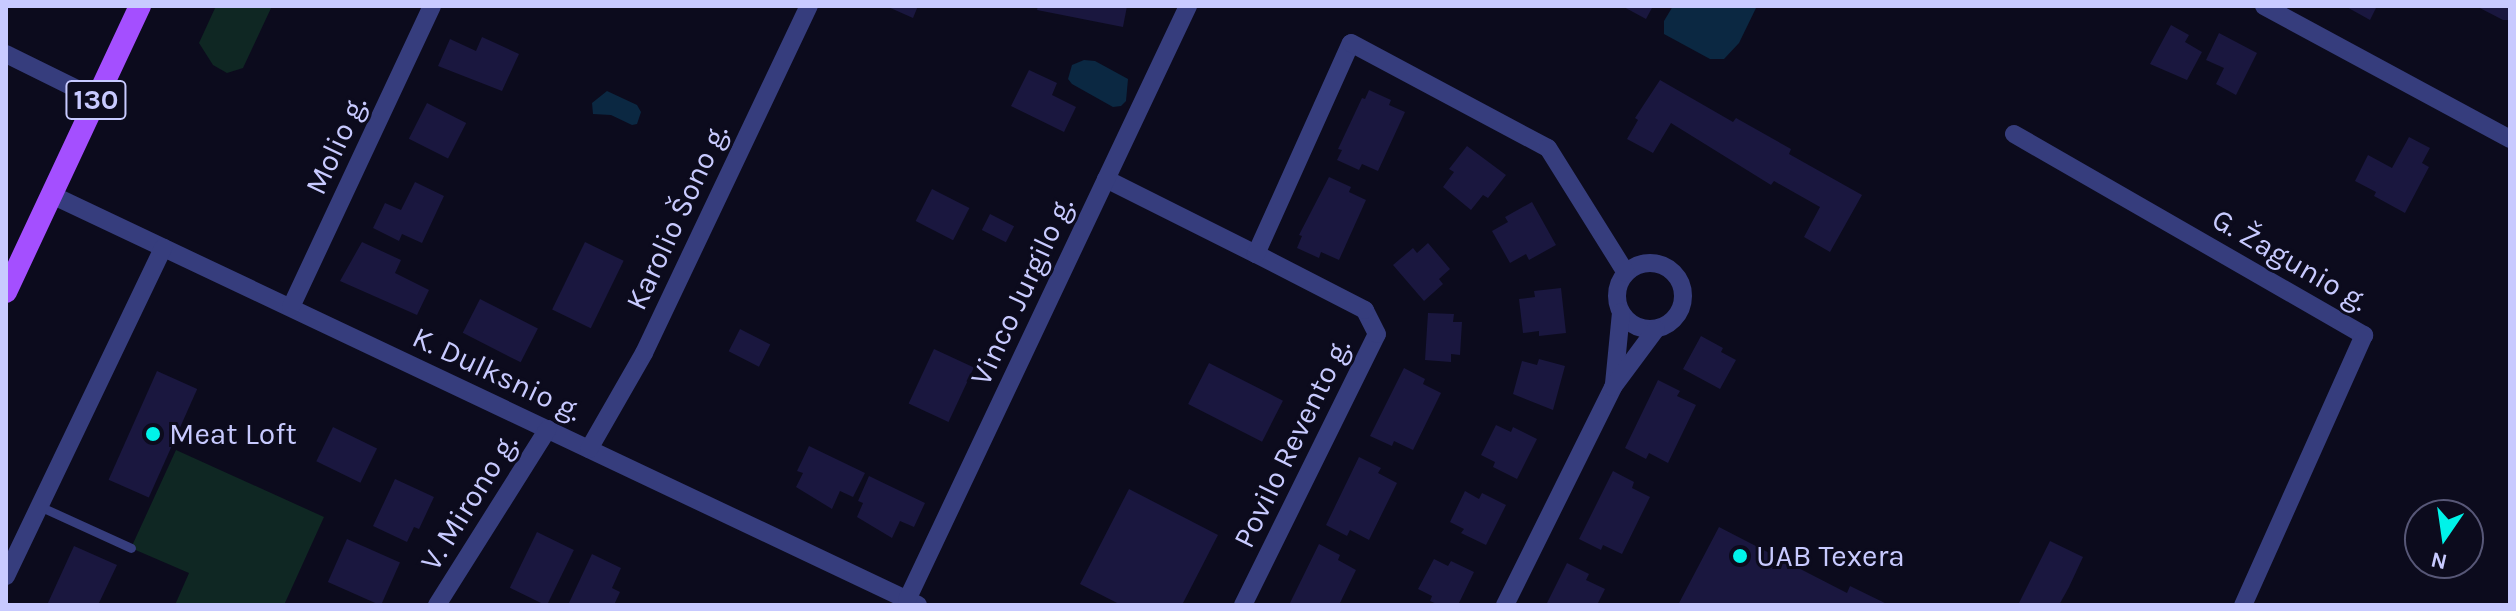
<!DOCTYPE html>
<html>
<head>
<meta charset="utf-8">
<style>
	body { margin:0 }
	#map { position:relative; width:2516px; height:611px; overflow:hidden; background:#0c0b1d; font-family:Karla,sans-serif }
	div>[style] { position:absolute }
	.green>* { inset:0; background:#0f2723 }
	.water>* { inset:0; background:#0b2842 }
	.building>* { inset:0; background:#1a173f; transform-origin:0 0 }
	.service>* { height:9px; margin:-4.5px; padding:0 4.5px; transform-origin:4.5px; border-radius:4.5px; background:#363d7d }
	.minor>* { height:18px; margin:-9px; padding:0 9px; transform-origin:9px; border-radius:9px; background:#363d7d }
	.minor>.ring { margin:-9px; padding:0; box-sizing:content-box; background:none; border:18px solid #363d7d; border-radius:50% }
	.primary>* { height:22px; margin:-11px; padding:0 11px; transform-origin:11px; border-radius:11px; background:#a44fff }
	.dots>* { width:22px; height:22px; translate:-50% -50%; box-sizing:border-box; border:4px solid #0c0b1d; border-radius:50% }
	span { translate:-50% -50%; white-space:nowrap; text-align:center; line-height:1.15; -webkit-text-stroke:6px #0c0b1d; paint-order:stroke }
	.shield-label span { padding:2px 6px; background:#0c0b1d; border:2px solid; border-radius:6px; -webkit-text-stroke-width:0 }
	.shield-label { font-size:28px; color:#c8caff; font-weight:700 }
	.street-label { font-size:30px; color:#c8caff }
	.poi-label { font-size:30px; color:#c8caff }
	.left { translate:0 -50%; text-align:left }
	.frame { position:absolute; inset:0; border:8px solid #c8caff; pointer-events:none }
	.north { position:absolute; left:2404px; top:499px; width:80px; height:80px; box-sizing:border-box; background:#0c0b1d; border:2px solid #575777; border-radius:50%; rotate:193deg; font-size:22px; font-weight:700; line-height:32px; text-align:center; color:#c8caff }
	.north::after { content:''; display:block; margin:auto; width:28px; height:36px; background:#00f3e9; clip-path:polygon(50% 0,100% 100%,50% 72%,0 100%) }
</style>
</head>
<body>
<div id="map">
	<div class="green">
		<i style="clip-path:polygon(216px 6px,272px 6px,243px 68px,227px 73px,213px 65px,199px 43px)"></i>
		<i style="clip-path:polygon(176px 450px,324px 517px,284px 605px,175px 605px,189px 573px,131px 548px)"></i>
	</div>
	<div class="water">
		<i style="clip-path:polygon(1673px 6px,1754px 6px,1756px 8px,1739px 43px,1724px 59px,1710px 59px,1664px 34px,1664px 21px)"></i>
		<i style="clip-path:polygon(1084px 60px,1095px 61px,1128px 79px,1126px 101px,1121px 106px,1113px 107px,1072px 84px,1068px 79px,1072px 65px)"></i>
		<i style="clip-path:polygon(607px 91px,637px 105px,641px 112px,637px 124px,632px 125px,611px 115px,593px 114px,592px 103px)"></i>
	</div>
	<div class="building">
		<i style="clip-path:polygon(886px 6px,918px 6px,913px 18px)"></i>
		<i style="clip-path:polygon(1038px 6px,1127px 6px,1123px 27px,1037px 10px)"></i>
		<i style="clip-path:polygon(1622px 6px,1653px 6px,1646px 19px)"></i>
		<i style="clip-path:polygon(2345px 6px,2377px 6px,2370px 20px)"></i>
		<i style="clip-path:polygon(2476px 6px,2510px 6px,2510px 20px,2503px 20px)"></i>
		<i style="clip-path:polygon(2171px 25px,2189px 35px,2185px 42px,2202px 52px,2187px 80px,2150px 64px)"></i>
		<i style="clip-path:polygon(2219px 33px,2257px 53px,2236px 95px,2216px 84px,2224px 68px,2206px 60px)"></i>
		<i style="clip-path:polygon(482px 37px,519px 54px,502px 91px,438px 66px,450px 39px,476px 51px)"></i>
		<i style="clip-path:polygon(1029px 70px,1057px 83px,1052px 95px,1076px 107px,1064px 132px,1011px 106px)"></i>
		<i style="clip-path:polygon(1660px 80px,1733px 122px,1736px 118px,1791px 149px,1789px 154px,1862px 195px,1830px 252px,1804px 237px,1820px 207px,1774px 181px,1771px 185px,1671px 123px,1653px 153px,1627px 139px,1638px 120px,1635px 118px)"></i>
		<i style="clip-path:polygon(1369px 90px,1391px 100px,1389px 105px,1405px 112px,1378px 171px,1362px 164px,1359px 170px,1337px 160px,1342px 150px,1338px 149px,1362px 98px,1365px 99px)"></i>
		<i style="left:427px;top:103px;width:44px;height:40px;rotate:27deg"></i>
		<i style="clip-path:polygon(2409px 137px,2430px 148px,2422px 163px,2429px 167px,2405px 213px,2374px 196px,2376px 192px,2355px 181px,2368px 155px,2392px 168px)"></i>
		<i style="clip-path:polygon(1467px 146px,1506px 175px,1488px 198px,1483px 195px,1471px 210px,1443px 187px,1454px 172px,1449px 169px)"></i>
		<i style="clip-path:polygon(1329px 177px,1351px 187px,1349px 192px,1366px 200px,1339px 260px,1321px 252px,1319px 258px,1297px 248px,1302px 236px,1299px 235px)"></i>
		<i style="clip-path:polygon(415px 182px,444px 196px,422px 243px,402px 234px,399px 241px,373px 228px,385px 203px,401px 210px)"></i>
		<i style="left:932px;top:189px;width:42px;height:36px;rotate:27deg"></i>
		<i style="clip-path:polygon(1532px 202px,1556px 245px,1529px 260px,1526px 254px,1510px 263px,1492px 231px,1508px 222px,1505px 217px)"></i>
		<i style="left:990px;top:214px;width:27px;height:18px;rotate:27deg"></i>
		<i style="clip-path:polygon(362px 242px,401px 260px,395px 273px,429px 290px,417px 315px,340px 281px)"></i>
		<i style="left:585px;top:242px;width:43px;height:75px;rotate:26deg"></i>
		<i style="clip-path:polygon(1428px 243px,1450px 269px,1439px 279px,1443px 284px,1424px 301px,1393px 265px,1413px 248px,1417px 253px)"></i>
		<i style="clip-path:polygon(1561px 288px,1566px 333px,1539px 336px,1539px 331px,1523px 333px,1519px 299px,1535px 297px,1534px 291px)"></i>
		<i style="left:480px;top:299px;width:65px;height:38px;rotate:27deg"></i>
		<i style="clip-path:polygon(1428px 313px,1454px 314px,1453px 322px,1462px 322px,1460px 355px,1451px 354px,1451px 362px,1425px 360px)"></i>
		<i style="left:740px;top:329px;width:34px;height:25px;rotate:27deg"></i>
		<i style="clip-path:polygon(1701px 336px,1723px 348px,1721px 352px,1736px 360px,1720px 389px,1683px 369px)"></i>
		<i style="left:934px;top:349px;width:44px;height:60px;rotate:25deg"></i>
		<i style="clip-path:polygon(1539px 359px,1565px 366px,1553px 410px,1513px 394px,1522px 361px,1537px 365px)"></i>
		<i style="left:1209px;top:363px;width:83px;height:46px;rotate:27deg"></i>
		<i style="clip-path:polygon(1404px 368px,1425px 379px,1423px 384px,1441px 393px,1413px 450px,1394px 441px,1392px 446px,1370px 436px)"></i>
		<i style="left:157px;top:371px;width:44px;height:119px;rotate:24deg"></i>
		<i style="clip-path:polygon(1658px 380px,1680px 391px,1677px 396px,1696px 405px,1668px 463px,1649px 453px,1646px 459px,1625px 448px)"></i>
		<i style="clip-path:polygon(1496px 425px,1511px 432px,1513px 427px,1537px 439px,1517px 479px,1493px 467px,1495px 462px,1481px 455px)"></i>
		<i style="left:333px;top:427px;width:49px;height:38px;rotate:26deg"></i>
		<i style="clip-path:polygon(809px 446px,865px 473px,853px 497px,840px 491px,832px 509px,796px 487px,803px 473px,797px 471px)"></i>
		<i style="clip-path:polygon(1359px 457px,1381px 468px,1378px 473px,1397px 483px,1369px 540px,1350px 530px,1347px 536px,1326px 525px)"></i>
		<i style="clip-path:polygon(1613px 471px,1634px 482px,1632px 488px,1650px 497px,1622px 554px,1603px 545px,1601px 550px,1579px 539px)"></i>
		<i style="clip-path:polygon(869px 476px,925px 503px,914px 527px,900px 521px,892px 538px,857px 517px,863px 503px,858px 501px)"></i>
		<i style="clip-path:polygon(395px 479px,434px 497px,419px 529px,414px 527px,407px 542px,373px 526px)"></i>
		<i style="clip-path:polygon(1129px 489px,1218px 535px,1182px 605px,1121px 605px,1080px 584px)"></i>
		<i style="clip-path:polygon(1465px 491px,1479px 499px,1482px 493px,1506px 505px,1486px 545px,1461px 533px,1464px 529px,1450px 522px)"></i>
		<i style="clip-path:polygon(1719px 527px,1847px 593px,1850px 586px,1889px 605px,1678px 605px)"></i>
		<i style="left:537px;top:532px;width:41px;height:62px;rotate:26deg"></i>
		<i style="left:347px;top:539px;width:58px;height:47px;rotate:24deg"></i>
		<i style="clip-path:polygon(2050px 541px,2083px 557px,2069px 587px,2059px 605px,2018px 605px)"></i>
		<i style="clip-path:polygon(1319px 544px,1340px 555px,1338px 560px,1356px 570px,1339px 605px,1289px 605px)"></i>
		<i style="clip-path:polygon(74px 546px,117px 565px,98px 605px,47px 605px)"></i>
		<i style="clip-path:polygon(592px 554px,621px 568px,612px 588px,620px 592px,614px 605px,568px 605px)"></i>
		<i style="clip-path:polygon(1434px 559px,1448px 566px,1451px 561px,1474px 572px,1458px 605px,1439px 605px,1430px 601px,1432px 596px,1418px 589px)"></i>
		<i style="clip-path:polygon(1567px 563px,1589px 574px,1586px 580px,1605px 589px,1597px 605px,1546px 605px)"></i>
	</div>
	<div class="service">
		<i style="left:39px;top:506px;width:101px;rotate:24.5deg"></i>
	</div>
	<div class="minor">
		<i style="left:2264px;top:6px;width:280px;rotate:28.4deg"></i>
		<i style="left:6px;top:54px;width:102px;rotate:26.3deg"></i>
		<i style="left:2014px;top:134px;width:404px;rotate:29.9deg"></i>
		<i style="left:2364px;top:335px;width:296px;rotate:114.1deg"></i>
		<i style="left:1106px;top:179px;width:168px;rotate:26.6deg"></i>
		<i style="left:52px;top:195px;width:958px;rotate:25.33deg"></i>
		<i class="ring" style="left:1617px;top:263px;width:48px;height:48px"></i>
		<i style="left:291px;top:307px;width:332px;rotate:-64.9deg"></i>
		<i style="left:1614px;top:384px;width:72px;rotate:-84.4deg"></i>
		<i style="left:589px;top:449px;width:111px;rotate:-60.2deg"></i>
		<i style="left:644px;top:353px;width:384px;rotate:-64.6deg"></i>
		<i style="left:6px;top:576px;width:364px;rotate:-64.4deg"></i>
		<i style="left:907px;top:600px;width:657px;rotate:-64.68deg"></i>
		<i style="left:437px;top:605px;width:208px;rotate:-57.8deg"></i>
		<i style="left:1243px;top:605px;width:302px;rotate:-63.7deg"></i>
		<i style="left:1377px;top:334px;width:27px;rotate:-117deg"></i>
		<i style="left:1365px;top:310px;width:123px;rotate:-152.8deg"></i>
		<i style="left:1256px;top:254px;width:231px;rotate:-65.8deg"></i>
		<i style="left:1351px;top:43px;width:223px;rotate:28.1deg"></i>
		<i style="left:1548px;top:148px;width:147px;rotate:58deg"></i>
		<i style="left:1505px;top:605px;width:243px;rotate:-63.6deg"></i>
		<i style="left:1613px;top:387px;width:72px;rotate:-53.4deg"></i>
	</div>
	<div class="primary">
		<i style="left:6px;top:292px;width:316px;rotate:-64.9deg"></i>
	</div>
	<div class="dots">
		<i style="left:153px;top:434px;background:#00f3e9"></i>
		<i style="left:1740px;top:556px;background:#00f3e9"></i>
	</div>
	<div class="shield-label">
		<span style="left:96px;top:100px">130</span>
	</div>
	<div class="street-label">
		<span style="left:336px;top:145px;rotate:-65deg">Molio g.</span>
		<span style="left:677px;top:217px;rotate:-65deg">Karolio Šono g.</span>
		<span style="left:2290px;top:260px;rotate:30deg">G. Žagunio g.</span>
		<span style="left:1022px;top:291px;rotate:-65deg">Vinco Jurgilo g.</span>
		<span style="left:497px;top:374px;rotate:25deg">K. Dulksnio g.</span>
		<span style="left:1292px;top:443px;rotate:-64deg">Povilo Revento g.</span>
		<span style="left:469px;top:502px;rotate:-58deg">V. Mirono g.</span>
	</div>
	<div class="poi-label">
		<span class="left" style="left:169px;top:434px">Meat Loft</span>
		<span class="left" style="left:1756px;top:556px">UAB Texera</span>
	</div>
	<div class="frame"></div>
	<div class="north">N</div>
</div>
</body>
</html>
